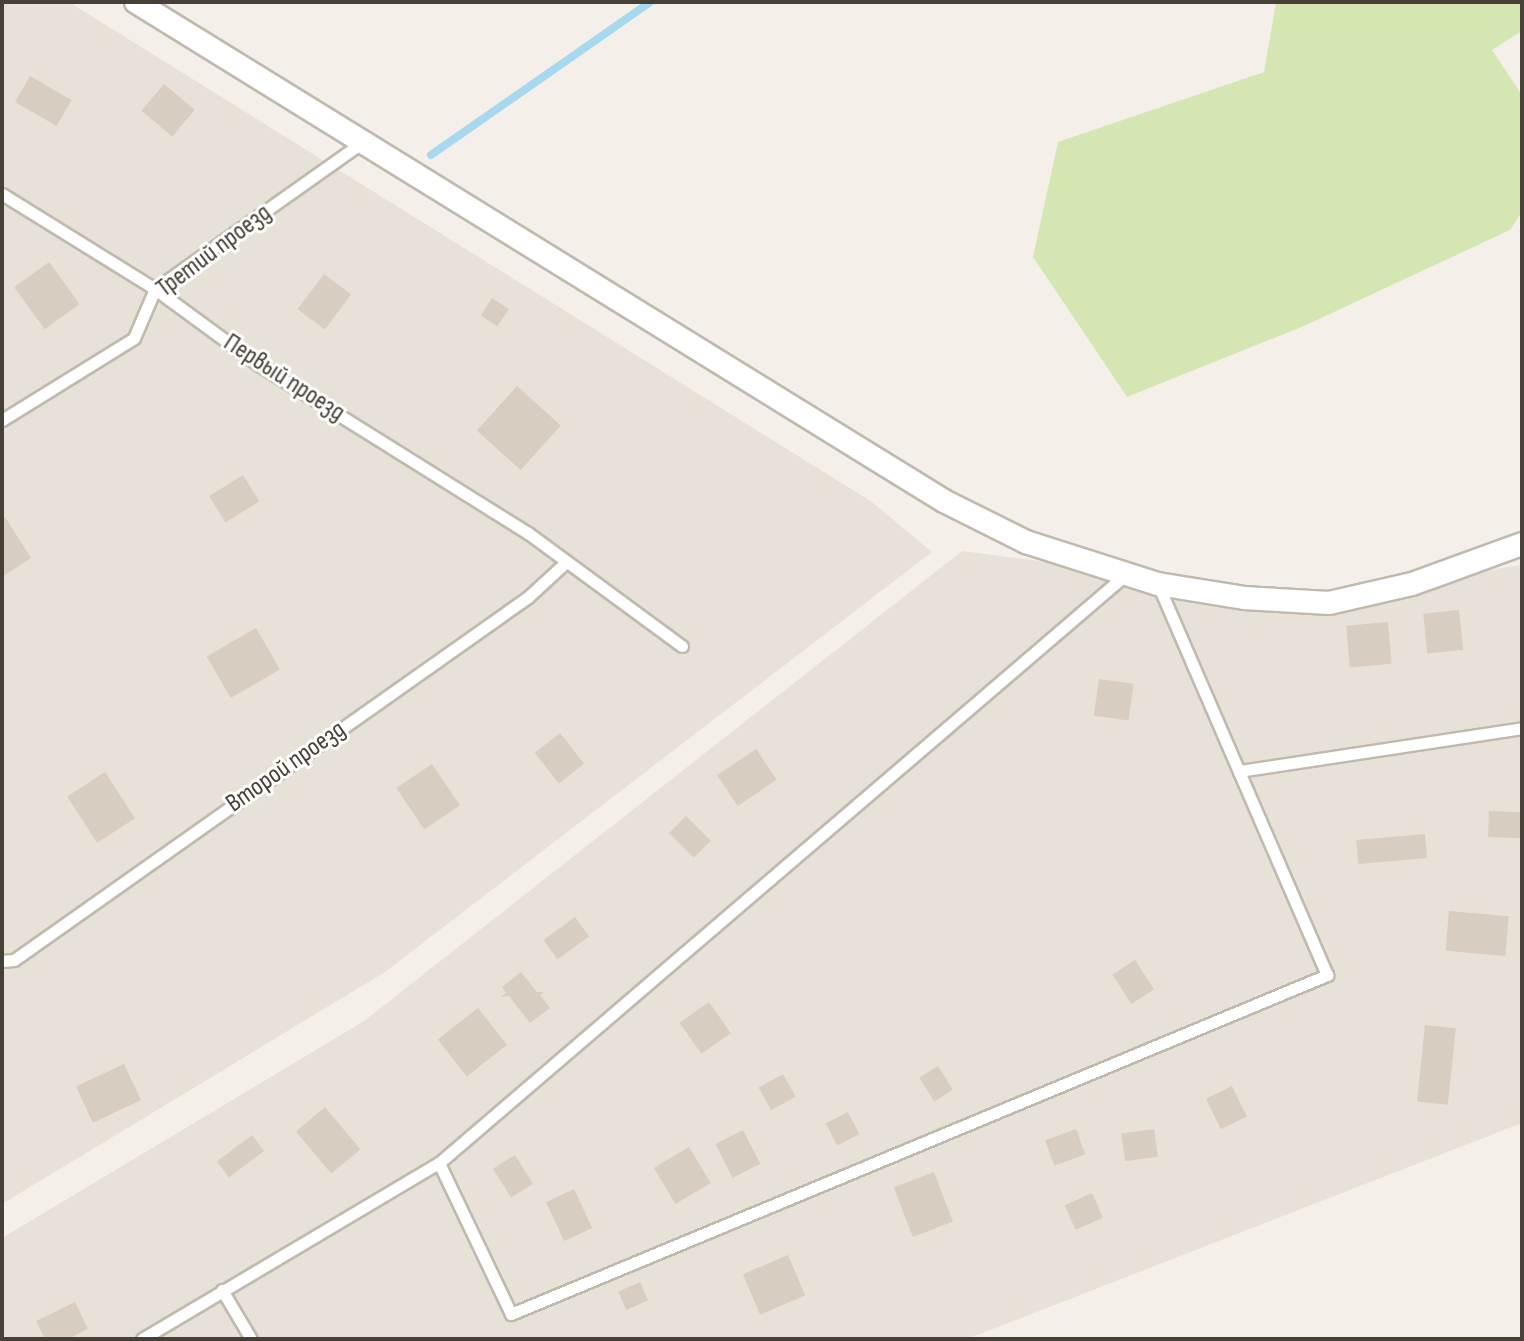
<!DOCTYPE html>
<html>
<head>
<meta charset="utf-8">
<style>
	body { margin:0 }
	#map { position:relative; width:1524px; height:1341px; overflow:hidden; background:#f4f0e9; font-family:"Sofia Sans Condensed",sans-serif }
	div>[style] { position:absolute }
	.residential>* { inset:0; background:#e8e1d7 }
	.green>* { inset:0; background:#d4e7b2 }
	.stream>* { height:8px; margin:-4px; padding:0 4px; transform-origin:4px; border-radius:4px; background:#a7d8ef }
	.building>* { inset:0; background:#d8cdc1; transform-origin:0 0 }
	.roads { filter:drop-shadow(2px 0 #c2b9ae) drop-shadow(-2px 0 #c2b9ae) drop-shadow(0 2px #c2b9ae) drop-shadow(0 -2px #c2b9ae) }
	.service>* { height:11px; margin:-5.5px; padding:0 5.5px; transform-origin:5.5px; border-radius:5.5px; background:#fff }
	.minor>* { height:22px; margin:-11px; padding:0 11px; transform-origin:11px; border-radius:11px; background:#fff }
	span { translate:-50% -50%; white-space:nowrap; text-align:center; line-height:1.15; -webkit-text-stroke:6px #fff; paint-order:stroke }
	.street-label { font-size:26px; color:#474037 }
	.frame { position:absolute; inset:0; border:4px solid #474037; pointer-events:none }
</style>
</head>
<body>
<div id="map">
	<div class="residential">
		<i style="clip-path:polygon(2px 2px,69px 2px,872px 502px,932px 552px,385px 972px,2px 1204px)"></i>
		<i style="clip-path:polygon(962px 551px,1315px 597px,1522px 565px,1522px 1123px,967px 1339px,2px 1339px,2px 1238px,364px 1021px)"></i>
	</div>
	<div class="green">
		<i style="clip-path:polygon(1276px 2px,1522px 2px,1522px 31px,1492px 50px,1522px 95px,1522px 212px,1510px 230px,1304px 326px,1127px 397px,1033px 257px,1058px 142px,1264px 72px)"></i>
	</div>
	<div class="stream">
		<i style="left:431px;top:155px;width:267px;rotate:-34.9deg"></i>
	</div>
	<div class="building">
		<i style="left:30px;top:76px;width:48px;height:30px;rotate:30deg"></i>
		<i style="left:164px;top:84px;width:40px;height:35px;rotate:40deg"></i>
		<i style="left:49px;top:262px;width:52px;height:43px;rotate:54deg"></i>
		<i style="left:324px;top:274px;width:34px;height:44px;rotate:37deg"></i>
		<i style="left:492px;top:298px;width:20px;height:21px;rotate:33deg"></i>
		<i style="left:517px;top:386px;width:59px;height:60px;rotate:42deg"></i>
		<i style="left:243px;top:475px;width:31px;height:40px;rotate:58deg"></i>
		<i style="clip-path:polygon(5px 517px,31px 558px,2px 577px,2px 519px)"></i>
		<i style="left:1459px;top:610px;width:40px;height:36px;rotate:84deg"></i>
		<i style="left:1388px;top:622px;width:42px;height:42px;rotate:85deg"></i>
		<i style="left:256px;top:628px;width:48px;height:57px;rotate:60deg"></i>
		<i style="left:1099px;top:679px;width:35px;height:37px;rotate:8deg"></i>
		<i style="left:560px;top:733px;width:39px;height:32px;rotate:52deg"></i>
		<i style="left:756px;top:749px;width:37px;height:47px;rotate:56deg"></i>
		<i style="left:432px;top:764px;width:50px;height:43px;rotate:56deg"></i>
		<i style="left:105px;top:772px;width:55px;height:45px;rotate:57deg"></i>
		<i style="left:1489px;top:811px;width:33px;height:26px;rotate:2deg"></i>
		<i style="left:686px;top:816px;width:35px;height:24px;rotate:45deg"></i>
		<i style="left:1425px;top:834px;width:24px;height:69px;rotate:85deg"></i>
		<i style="left:1449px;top:911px;width:60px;height:40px;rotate:5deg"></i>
		<i style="left:575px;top:917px;width:24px;height:39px;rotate:54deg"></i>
		<i style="left:1135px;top:960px;width:35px;height:27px;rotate:57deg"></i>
		<i style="clip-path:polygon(521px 972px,537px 992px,544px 992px,540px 995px,550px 1008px,530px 1023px,509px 996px,500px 997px,506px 993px,502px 987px)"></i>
		<i style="left:709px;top:1002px;width:38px;height:36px;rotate:55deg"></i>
		<i style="left:478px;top:1008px;width:47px;height:51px;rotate:52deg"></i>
		<i style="left:1425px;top:1025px;width:31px;height:77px;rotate:6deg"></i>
		<i style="left:124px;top:1064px;width:40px;height:53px;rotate:65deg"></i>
		<i style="left:938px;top:1066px;width:28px;height:22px;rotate:58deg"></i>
		<i style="left:783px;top:1074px;width:26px;height:28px;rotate:61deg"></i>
		<i style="left:1232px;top:1086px;width:34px;height:29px;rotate:64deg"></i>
		<i style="left:325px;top:1107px;width:55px;height:38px;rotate:50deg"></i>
		<i style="left:848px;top:1112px;width:25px;height:25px;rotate:63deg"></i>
		<i style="left:1076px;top:1129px;width:27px;height:33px;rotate:70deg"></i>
		<i style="left:1154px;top:1129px;width:28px;height:33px;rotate:82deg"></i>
		<i style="left:743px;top:1130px;width:38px;height:31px;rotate:63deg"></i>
		<i style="left:252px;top:1135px;width:20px;height:44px;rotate:53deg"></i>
		<i style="left:689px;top:1147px;width:42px;height:41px;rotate:59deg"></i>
		<i style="left:515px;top:1155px;width:34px;height:26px;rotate:58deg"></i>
		<i style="left:934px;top:1172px;width:53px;height:43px;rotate:69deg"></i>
		<i style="left:574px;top:1189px;width:43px;height:31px;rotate:65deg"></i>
		<i style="left:1092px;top:1193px;width:27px;height:30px;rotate:66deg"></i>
		<i style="left:788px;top:1255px;width:44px;height:49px;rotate:67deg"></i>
		<i style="left:640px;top:1282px;width:20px;height:24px;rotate:66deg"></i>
		<i style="clip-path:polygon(75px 1302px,88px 1329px,68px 1339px,45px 1339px,36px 1321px)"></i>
	</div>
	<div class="roads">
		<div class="service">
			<i style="left:2px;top:194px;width:180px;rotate:31.8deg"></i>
			<i style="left:155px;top:289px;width:129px;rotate:36.2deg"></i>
			<i style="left:259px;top:365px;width:317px;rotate:32deg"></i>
			<i style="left:528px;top:533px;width:191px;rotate:36.3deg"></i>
			<i style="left:2px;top:420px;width:155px;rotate:-31.8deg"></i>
			<i style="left:134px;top:338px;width:53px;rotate:-66.8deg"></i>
			<i style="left:155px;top:289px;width:251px;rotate:-35.3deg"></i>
			<i style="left:1124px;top:576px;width:902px;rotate:139.41deg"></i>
			<i style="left:439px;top:1163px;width:167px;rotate:64.5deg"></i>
			<i style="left:511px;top:1314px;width:884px;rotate:-22.56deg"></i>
			<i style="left:1327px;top:975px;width:425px;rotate:-113.4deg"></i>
			<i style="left:1239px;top:771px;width:286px;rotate:-8.6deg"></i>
			<i style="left:2px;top:961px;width:12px;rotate:-5deg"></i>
			<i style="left:14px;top:960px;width:629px;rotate:-35.23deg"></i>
			<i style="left:528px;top:597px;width:50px;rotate:-42.6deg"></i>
			<i style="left:222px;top:1290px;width:57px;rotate:59.4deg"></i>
			<i style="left:142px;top:1339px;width:345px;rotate:-30.7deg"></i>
		</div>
		<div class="minor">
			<i style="left:136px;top:2px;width:950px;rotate:31.7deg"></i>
			<i style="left:944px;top:501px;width:92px;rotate:26.6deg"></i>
			<i style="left:1026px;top:542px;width:139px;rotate:17.7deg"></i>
			<i style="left:1158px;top:584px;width:87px;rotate:9.2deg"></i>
			<i style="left:1244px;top:598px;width:85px;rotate:3.4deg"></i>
			<i style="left:1329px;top:603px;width:85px;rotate:-12.9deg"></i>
			<i style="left:1412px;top:584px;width:117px;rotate:-20deg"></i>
		</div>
	</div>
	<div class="street-label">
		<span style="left:214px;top:251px;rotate:-37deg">Третий проезд</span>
		<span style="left:284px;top:378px;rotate:33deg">Первый проезд</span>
		<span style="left:286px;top:767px;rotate:-35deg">Второй проезд</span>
	</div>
	<div class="frame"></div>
</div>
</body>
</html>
